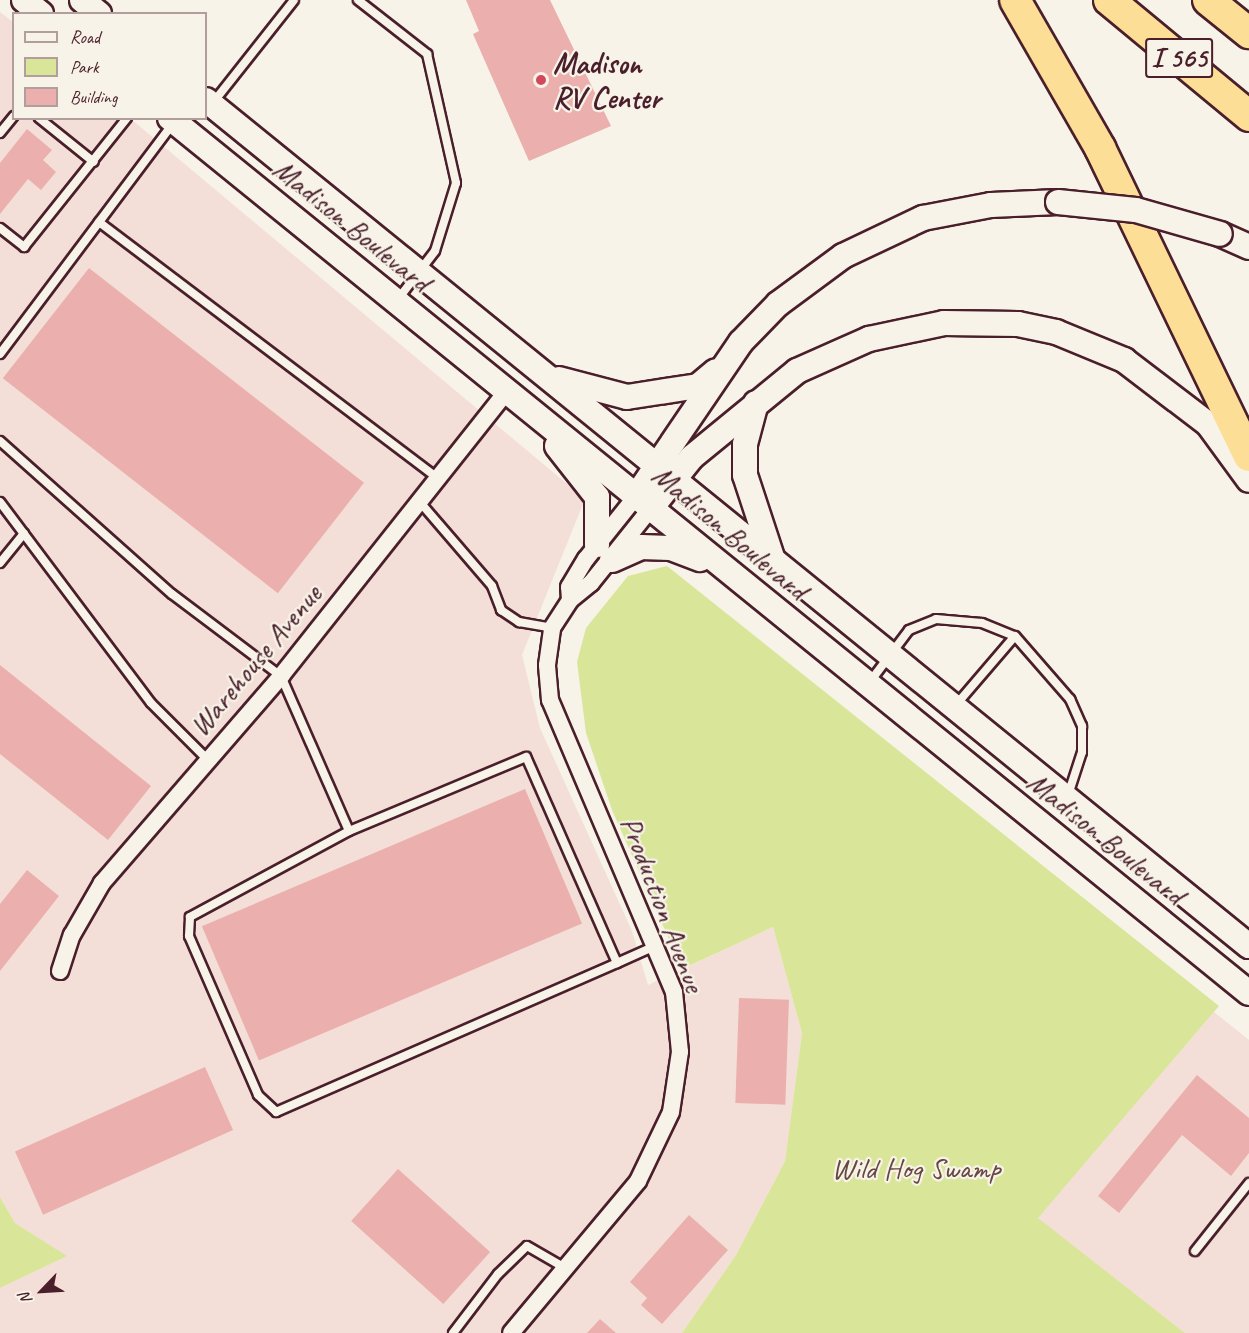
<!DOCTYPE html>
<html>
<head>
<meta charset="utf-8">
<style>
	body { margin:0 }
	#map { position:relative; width:1249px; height:1333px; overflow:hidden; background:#f7f3e8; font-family:Caveat,sans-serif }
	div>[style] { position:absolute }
	.built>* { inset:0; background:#f3dfd7 }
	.green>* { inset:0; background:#d9e699 }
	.building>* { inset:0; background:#ebb0ae; transform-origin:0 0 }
	.roads { filter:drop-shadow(2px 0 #4a1f2b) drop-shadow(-2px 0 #4a1f2b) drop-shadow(0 2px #4a1f2b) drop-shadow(0 -2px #4a1f2b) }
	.lane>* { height:8px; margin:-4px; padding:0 4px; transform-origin:4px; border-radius:4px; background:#f7f3e8 }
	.street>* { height:16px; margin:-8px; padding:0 8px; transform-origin:8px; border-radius:8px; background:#f7f3e8 }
	.secondary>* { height:24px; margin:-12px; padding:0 12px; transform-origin:12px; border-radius:12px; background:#f7f3e8 }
	.highway>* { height:30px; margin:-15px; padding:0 15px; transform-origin:15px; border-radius:15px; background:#fdde96 }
	.bridges { filter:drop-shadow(2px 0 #4a1f2b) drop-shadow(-2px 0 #4a1f2b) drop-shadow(0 2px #4a1f2b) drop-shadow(0 -2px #4a1f2b) }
	.secondary-bridge>* { height:24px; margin:-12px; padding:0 12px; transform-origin:12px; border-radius:12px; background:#f7f3e8 }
	.dots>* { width:16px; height:16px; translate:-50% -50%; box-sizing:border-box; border:3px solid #f7f3e8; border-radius:50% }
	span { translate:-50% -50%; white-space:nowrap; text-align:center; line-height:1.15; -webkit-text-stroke:4.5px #f7f3e8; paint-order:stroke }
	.shield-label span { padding:2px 4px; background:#f7f3e8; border:2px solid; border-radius:4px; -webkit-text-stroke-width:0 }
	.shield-label { font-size:28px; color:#4a1f2b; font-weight:700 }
	.poi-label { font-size:30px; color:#4a1f2b; font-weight:700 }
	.left { translate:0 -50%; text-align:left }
	.street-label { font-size:30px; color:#4a1f2b }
	.park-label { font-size:30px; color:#674741 }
	.legend { position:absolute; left:12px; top:12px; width:195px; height:108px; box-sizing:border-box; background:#f7f3e8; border:2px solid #b29e9c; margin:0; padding:8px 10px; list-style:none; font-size:18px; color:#4a1f2b }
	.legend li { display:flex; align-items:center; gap:12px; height:30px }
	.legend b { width:30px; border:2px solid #b29e9c }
	.north { position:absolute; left:12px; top:1261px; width:60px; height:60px; -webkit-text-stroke:4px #f7f3e8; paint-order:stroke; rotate:245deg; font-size:16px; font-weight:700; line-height:24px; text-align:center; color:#4a1f2b }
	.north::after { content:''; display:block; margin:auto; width:21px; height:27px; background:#4a1f2b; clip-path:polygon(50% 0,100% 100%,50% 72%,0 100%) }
</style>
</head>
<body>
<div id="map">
	<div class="built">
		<i style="clip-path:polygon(0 12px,13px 22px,14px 118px,131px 119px,585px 499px,522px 655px,540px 728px,632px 931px,648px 985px,773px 927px,802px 1033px,785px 1161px,736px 1255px,682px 1333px,0 1333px,0 1288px,66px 1256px,15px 1223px,0 1197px)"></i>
		<i style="clip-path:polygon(1214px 1012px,1249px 1040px,1249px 1333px,1185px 1333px,1037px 1218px)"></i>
	</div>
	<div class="green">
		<i style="clip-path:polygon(667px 566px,1219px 1006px,1038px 1218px,1185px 1333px,682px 1333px,736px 1255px,785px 1161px,802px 1033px,773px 927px,682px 969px,612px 810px,586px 733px,577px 662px,586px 628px,628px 576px)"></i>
		<i style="clip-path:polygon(0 1197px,15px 1223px,67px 1256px,0 1288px)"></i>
	</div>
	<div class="building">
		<i style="clip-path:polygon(466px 0,550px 0,611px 126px,529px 161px,473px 34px,479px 31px)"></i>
		<i style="clip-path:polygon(27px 129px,52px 150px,43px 160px,56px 172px,41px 190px,28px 179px,0 214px,0 163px)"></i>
		<i style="left:89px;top:268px;width:349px;height:140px;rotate:38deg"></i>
		<i style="clip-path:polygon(0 665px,151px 786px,108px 840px,0 754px)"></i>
		<i style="left:525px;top:789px;width:146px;height:351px;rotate:67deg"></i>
		<i style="clip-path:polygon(27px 870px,59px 896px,0 971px,0 904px)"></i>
		<i style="left:739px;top:998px;width:50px;height:105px;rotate:2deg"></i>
		<i style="left:205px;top:1067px;width:69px;height:208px;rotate:66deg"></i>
		<i style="clip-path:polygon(1197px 1075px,1249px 1118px,1249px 1153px,1231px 1176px,1182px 1135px,1119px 1213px,1098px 1196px)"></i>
		<i style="left:398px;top:1169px;width:124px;height:70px;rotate:42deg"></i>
		<i style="clip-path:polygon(689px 1215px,728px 1250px,662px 1324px,641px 1305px,647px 1298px,630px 1282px)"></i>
		<i style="clip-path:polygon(600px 1319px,616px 1333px,587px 1333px)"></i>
	</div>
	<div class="roads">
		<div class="lane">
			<i style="left:358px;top:0;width:88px;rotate:38deg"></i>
			<i style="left:427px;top:54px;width:132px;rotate:77.3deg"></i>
			<i style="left:456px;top:183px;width:71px;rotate:107.2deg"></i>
			<i style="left:435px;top:251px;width:61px;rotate:127.6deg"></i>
			<i style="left:212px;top:104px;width:132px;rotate:-51.7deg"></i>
			<i style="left:39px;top:118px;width:70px;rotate:38.7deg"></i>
			<i style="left:0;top:133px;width:22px;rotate:-51deg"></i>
			<i style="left:99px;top:222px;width:424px;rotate:37.1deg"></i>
			<i style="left:0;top:228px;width:31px;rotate:38deg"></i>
			<i style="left:24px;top:247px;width:165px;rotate:-51.4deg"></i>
			<i style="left:0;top:354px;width:288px;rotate:-53.1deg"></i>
			<i style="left:0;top:441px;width:230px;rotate:41.7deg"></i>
			<i style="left:172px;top:594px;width:136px;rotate:37deg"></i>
			<i style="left:281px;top:676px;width:169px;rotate:66.3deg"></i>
			<i style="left:419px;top:501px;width:112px;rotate:49.3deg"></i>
			<i style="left:492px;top:586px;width:26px;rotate:69deg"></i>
			<i style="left:501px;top:610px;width:22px;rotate:34deg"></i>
			<i style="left:519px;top:622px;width:34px;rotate:10deg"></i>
			<i style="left:0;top:502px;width:251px;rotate:53.1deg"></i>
			<i style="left:151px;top:703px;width:79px;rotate:45deg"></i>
			<i style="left:0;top:563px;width:38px;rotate:-51deg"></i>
			<i style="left:869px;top:683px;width:66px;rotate:-53deg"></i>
			<i style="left:909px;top:630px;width:29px;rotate:-22deg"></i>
			<i style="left:936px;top:619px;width:46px;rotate:5deg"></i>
			<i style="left:982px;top:623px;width:35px;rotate:22deg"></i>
			<i style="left:1015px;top:636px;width:84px;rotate:48.9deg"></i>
			<i style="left:1070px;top:699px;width:30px;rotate:66deg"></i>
			<i style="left:1082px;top:726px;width:26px;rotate:90deg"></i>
			<i style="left:1082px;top:752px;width:45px;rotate:108deg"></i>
			<i style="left:955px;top:706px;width:92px;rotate:-49.4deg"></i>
			<i style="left:617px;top:963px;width:225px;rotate:-113.8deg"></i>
			<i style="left:526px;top:757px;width:192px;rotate:157.3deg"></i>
			<i style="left:349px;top:831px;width:181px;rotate:151.6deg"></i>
			<i style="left:190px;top:917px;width:19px;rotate:93deg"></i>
			<i style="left:189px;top:936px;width:173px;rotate:66.5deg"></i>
			<i style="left:258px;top:1095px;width:25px;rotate:43deg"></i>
			<i style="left:276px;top:1112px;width:372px;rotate:-23.6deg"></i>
			<i style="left:617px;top:963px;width:42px;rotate:-24.1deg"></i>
			<i style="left:1195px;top:1251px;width:87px;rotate:-51.5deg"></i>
			<i style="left:453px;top:1333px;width:74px;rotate:-52.7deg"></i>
			<i style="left:498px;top:1274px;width:40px;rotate:-44deg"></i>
			<i style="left:527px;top:1246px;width:46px;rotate:29.9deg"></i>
		</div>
		<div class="street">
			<i style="left:570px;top:600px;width:13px;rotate:-94deg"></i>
			<i style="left:569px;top:587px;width:33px;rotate:-59deg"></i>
			<i style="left:586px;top:559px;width:82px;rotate:-51.4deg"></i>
			<i style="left:60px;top:971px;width:38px;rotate:-72deg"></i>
			<i style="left:72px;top:935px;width:60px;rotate:-60deg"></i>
			<i style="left:102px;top:883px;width:274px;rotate:-49.1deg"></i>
			<i style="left:281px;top:676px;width:364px;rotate:-51.6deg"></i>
			<i style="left:511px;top:1333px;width:198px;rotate:-50.1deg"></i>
			<i style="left:638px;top:1181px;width:76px;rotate:-64.4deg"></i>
			<i style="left:671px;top:1112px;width:61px;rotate:-81.5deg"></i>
			<i style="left:680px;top:1052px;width:60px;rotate:-95.7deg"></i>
			<i style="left:674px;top:992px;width:317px;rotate:-113deg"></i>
			<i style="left:550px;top:700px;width:35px;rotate:-95deg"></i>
			<i style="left:547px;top:665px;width:37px;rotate:-82deg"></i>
			<i style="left:552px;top:628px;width:33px;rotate:-57deg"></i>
			<i style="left:570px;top:600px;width:27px;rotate:-39deg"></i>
			<i style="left:591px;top:583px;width:96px;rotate:-51.3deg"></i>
		</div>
		<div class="secondary">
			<i style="left:24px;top:0;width:22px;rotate:39deg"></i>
			<i style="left:82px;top:0;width:22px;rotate:39deg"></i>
			<i style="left:206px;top:100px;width:1343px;rotate:39.05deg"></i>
			<i style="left:170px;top:118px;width:1389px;rotate:39.04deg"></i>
			<i style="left:1220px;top:234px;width:32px;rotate:24deg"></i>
			<i style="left:559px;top:379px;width:70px;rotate:14.8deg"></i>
			<i style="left:627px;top:397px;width:72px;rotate:-8.8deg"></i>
			<i style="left:698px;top:386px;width:23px;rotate:-40deg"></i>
			<i style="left:756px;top:403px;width:42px;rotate:105deg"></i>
			<i style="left:745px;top:444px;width:31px;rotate:90deg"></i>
			<i style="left:745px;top:475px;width:86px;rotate:71.8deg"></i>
			<i style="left:557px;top:446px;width:65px;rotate:51.9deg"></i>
			<i style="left:597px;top:497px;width:48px;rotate:90deg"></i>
			<i style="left:637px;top:495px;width:185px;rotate:-55.8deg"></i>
			<i style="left:741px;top:342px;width:53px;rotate:-45.8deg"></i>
			<i style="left:778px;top:304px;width:81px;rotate:-36.4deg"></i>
			<i style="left:843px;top:256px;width:89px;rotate:-25.4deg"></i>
			<i style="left:923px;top:218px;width:69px;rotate:-10.8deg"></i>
			<i style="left:991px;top:205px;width:67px;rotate:-2.6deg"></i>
			<i style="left:651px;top:508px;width:65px;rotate:-51.2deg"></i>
			<i style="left:692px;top:457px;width:136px;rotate:-39.3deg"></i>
			<i style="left:797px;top:371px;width:79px;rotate:-24deg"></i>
			<i style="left:869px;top:339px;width:77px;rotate:-12deg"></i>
			<i style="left:944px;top:323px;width:74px;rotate:0.8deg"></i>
			<i style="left:1018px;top:324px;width:39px;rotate:12deg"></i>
			<i style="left:1056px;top:332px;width:74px;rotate:22.4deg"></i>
			<i style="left:1124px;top:360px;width:106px;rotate:37.3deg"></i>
			<i style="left:1208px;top:424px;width:69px;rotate:53.8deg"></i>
			<i style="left:612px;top:560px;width:32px;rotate:-24deg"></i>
			<i style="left:641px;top:547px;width:30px;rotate:2deg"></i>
			<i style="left:671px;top:548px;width:31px;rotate:21deg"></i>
		</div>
		<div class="highway">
			<i style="left:1015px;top:0;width:171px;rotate:60.1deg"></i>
			<i style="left:1100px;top:148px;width:342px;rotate:64.2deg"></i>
			<i style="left:1109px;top:0;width:182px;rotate:39.6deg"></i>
			<i style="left:1208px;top:0;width:53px;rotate:38.8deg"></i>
		</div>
	</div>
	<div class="bridges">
		<div class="secondary-bridge">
			<i style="left:1058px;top:202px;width:78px;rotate:5.9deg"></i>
			<i style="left:1136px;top:210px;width:87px;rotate:15.9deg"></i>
		</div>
	</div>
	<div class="dots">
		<i style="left:541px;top:80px;background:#d1495b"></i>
	</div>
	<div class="shield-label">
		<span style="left:1179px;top:58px">I 565</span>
	</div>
	<div class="poi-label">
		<span class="left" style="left:553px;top:80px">Madison<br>RV Center</span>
	</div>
	<div class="street-label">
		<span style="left:352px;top:225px;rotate:39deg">Madison Boulevard</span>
		<span style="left:730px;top:532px;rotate:40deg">Madison Boulevard</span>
		<span style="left:255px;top:660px;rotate:-50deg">Warehouse Avenue</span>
		<span style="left:1106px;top:838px;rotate:39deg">Madison Boulevard</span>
		<span style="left:663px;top:904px;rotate:69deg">Production Avenue</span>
	</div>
	<div class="park-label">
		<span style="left:916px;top:1168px">Wild Hog Swamp</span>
	</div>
	<ul class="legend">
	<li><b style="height:8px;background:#f7f3e8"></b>Road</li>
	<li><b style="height:16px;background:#d9e699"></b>Park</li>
	<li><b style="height:16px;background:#ebb0ae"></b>Building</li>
	</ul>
	<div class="north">N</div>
</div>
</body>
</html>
